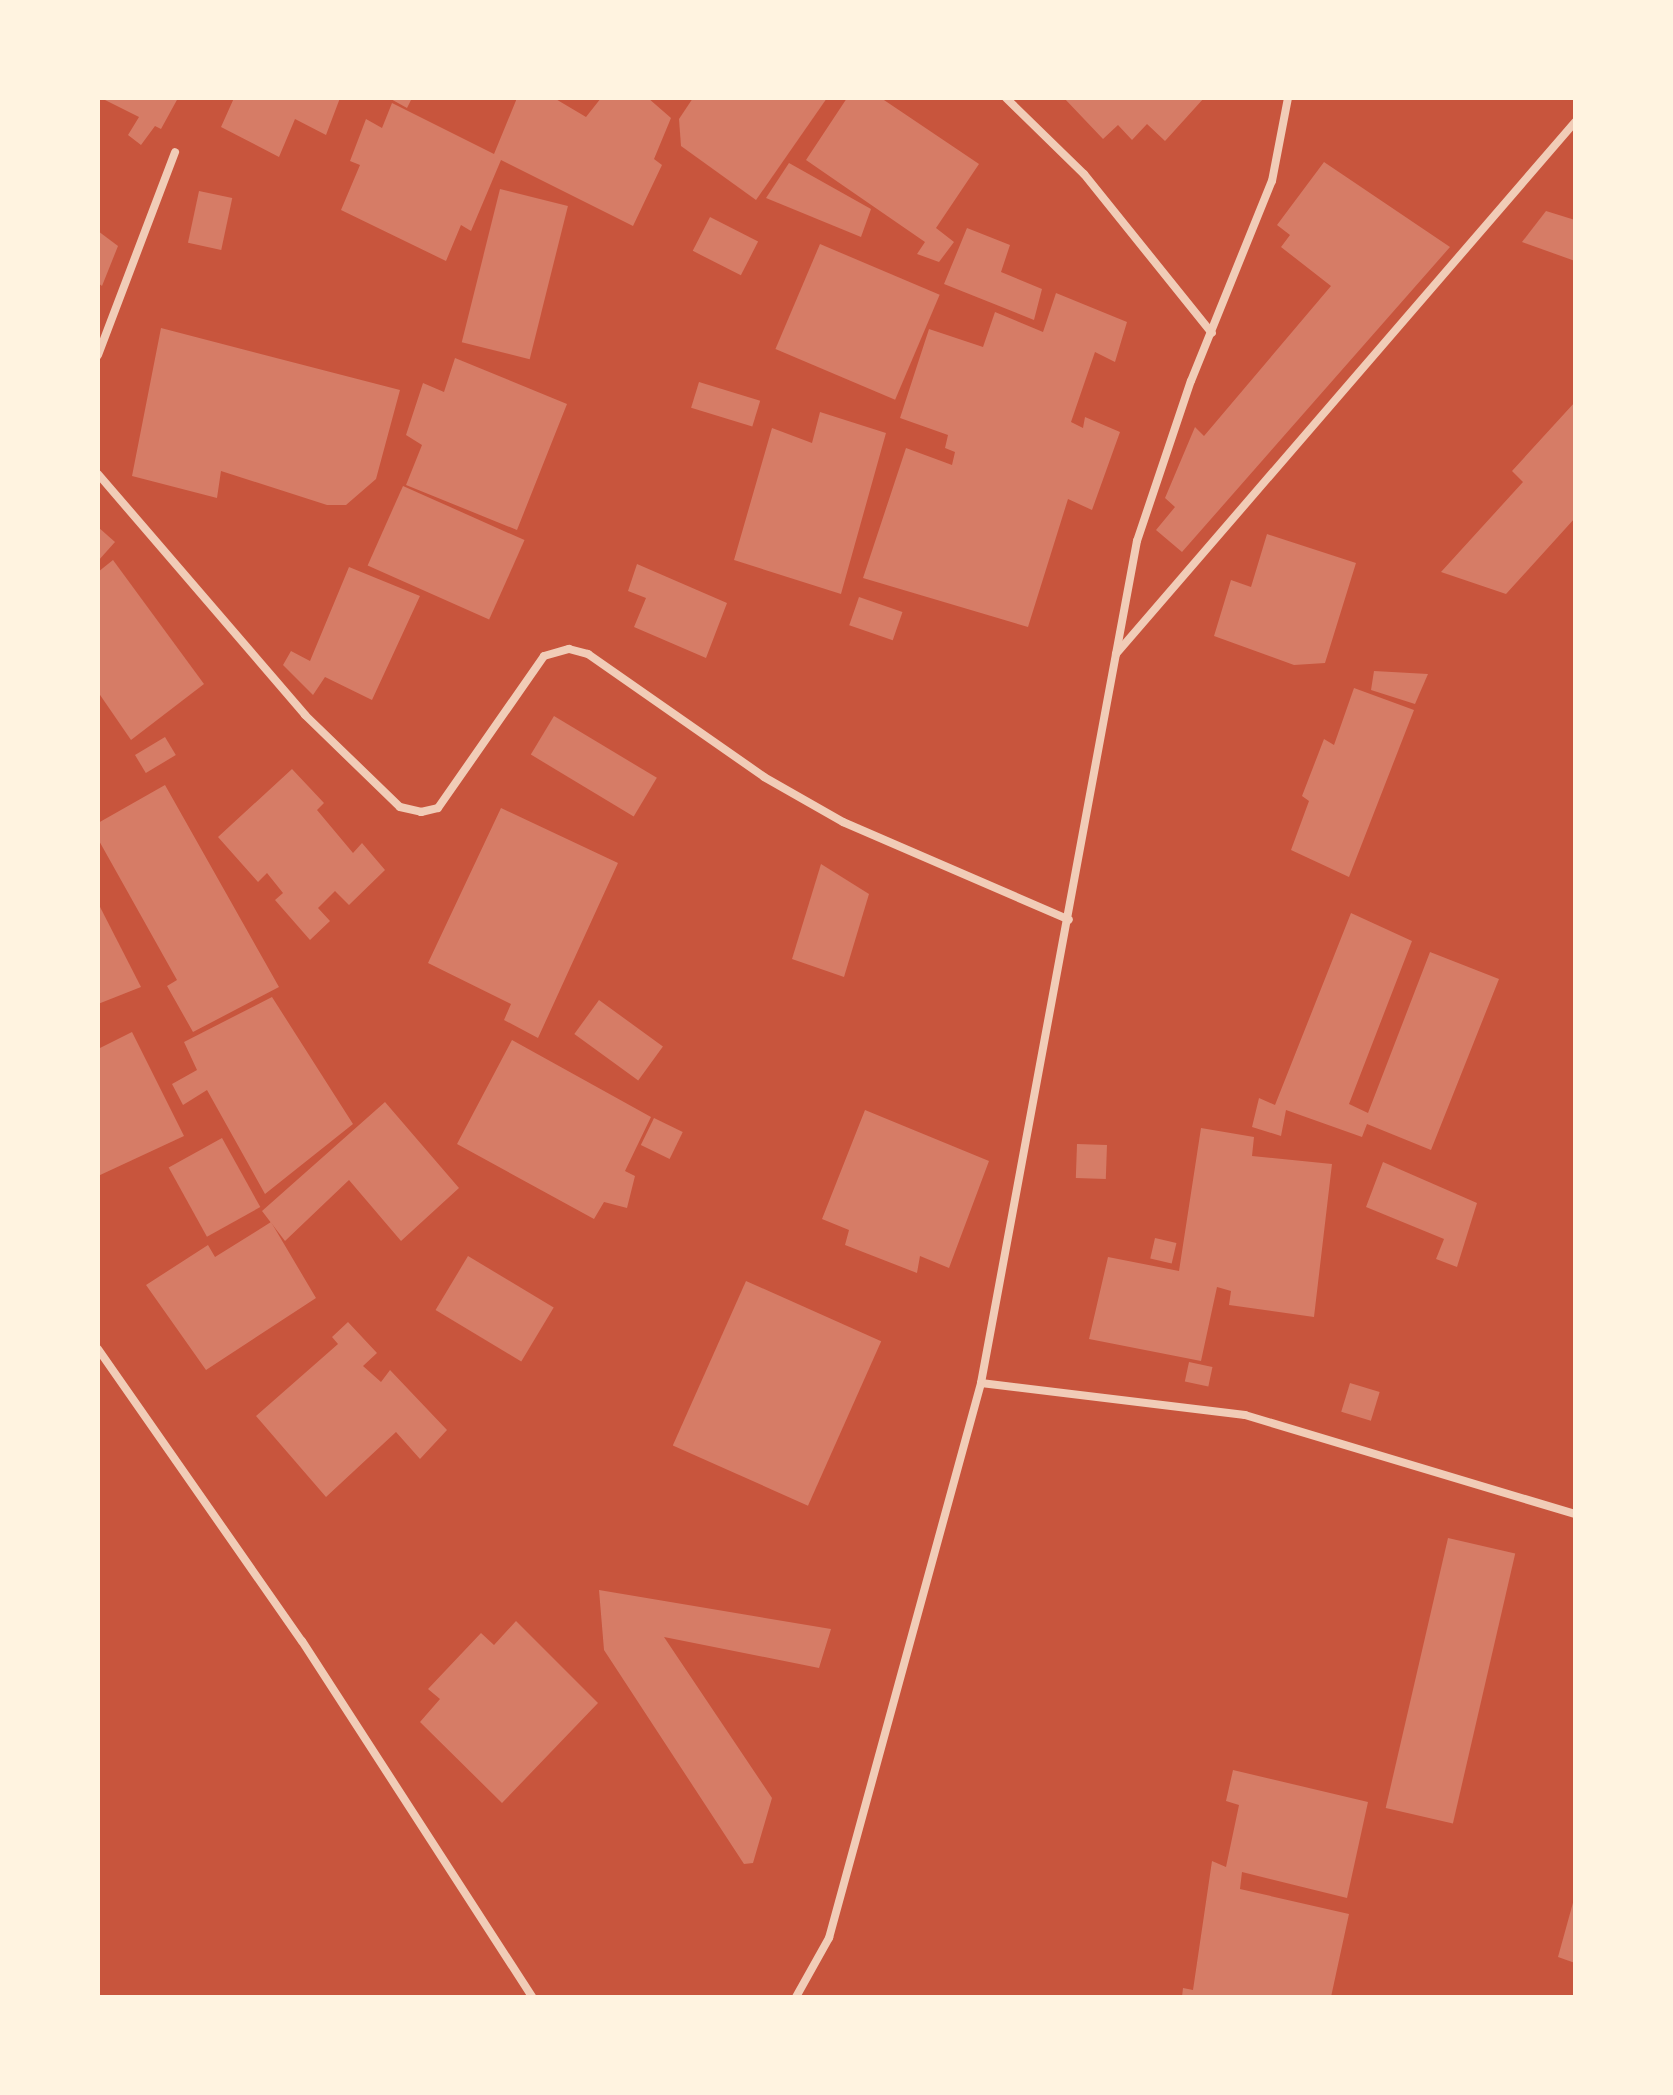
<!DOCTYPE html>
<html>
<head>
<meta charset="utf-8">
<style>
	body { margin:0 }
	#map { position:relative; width:1673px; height:2095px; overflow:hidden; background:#c8553d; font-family:Barlow,sans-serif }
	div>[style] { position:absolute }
	.building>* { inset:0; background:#d67c66; transform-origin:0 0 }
	.minor>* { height:8px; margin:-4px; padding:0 4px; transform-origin:4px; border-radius:4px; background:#f1ccb7 }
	span { translate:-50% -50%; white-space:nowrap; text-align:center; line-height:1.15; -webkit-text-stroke:8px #fff3e0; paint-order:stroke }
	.frame { position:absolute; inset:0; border:100px solid #fff3e0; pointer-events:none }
</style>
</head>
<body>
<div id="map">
	<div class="building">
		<i style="clip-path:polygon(101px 98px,178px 98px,161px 129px,155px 126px,141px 145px,128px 135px,139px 117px)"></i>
		<i style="clip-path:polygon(234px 98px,340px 98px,326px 135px,295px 119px,279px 157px,221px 127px)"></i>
		<i style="clip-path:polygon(389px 98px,412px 98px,407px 108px)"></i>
		<i style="clip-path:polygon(517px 98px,554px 98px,586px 117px,601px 98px,648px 98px,671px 118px,654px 159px,662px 165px,633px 226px,501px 160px,471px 231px,461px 225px,446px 261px,341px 210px,360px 165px,350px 161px,366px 119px,382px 128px,392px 103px,494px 154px)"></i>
		<i style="clip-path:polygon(693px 98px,827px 98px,756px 200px,681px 146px,679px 119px)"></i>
		<i style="clip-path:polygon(847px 98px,881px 98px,979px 164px,936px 228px,954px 242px,939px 262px,917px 254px,925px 242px,806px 160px)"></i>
		<i style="clip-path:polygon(1064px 98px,1204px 98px,1165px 141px,1147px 124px,1132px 140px,1118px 125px,1103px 139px)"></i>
		<i style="clip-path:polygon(1324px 162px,1450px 247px,1182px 552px,1156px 530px,1175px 507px,1165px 498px,1195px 427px,1204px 436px,1331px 286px,1281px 247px,1290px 235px,1277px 225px)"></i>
		<i style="clip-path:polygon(789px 163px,871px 209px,861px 237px,766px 198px)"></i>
		<i style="left:500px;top:189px;width:70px;height:158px;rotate:14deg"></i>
		<i style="left:199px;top:191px;width:34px;height:53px;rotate:12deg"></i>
		<i style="clip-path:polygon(1546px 211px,1575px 220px,1575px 261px,1522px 242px)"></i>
		<i style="left:710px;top:217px;width:54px;height:38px;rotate:27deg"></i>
		<i style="clip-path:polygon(967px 228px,1010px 245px,1001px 272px,1042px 289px,1034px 320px,944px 284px)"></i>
		<i style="clip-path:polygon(98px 231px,118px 246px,102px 286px,98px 283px)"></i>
		<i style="left:820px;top:244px;width:130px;height:114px;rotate:23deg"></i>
		<i style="clip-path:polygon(1056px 293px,1127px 322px,1115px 362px,1095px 352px,1071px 422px,1083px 428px,1085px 417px,1120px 432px,1092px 510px,1068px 499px,1028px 627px,863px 578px,906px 448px,952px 465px,955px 452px,945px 448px,948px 435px,900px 418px,929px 329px,983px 347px,995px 312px,1043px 332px)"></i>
		<i style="clip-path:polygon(161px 328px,400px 390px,376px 479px,346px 505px,327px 505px,221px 471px,217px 498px,132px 476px)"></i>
		<i style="clip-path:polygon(455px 358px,567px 404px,517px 530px,406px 485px,422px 445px,406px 435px,423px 383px,444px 392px)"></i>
		<i style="left:699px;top:382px;width:64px;height:27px;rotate:17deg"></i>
		<i style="clip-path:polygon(1575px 402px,1575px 518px,1506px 594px,1441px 572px,1523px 482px,1512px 471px)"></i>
		<i style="clip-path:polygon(820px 412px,886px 433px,841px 594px,734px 560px,772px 428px,812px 443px)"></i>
		<i style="left:403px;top:486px;width:133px;height:87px;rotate:24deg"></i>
		<i style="clip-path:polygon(98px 527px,115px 542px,98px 561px)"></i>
		<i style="clip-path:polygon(1267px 534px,1356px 563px,1325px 663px,1294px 665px,1214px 636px,1231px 580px,1251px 587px)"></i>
		<i style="clip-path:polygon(113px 560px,204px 684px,131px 740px,98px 692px,98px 572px)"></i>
		<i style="clip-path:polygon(637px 564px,727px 603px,706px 658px,634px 627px,646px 598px,628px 591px)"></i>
		<i style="clip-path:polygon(349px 567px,420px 596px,372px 700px,325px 677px,313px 695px,283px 665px,291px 651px,310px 661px)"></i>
		<i style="left:859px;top:597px;width:46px;height:30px;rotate:19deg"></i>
		<i style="clip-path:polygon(1374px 671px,1428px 674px,1415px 704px,1371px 690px)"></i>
		<i style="clip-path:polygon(1354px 688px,1414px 710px,1349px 877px,1291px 850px,1309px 801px,1302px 796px,1324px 739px,1334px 745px)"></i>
		<i style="left:554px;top:716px;width:120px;height:45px;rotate:31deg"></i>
		<i style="left:165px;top:737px;width:21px;height:35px;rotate:59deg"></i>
		<i style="clip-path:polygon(292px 769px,324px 803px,317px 810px,353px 853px,362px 843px,385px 870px,349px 905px,335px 891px,318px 908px,330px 921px,310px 940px,275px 900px,283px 893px,267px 873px,258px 882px,218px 837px)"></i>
		<i style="clip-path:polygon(165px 785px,279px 987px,193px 1032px,167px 986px,177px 980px,98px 839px,98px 823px)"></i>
		<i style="clip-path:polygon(501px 808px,618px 863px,538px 1038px,504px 1020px,511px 1004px,428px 963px)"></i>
		<i style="clip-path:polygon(821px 864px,869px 894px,844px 977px,792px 959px)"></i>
		<i style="clip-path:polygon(98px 903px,141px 987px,98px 1004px)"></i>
		<i style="clip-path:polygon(1351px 913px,1412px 941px,1349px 1104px,1368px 1113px,1430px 952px,1499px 979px,1431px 1150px,1367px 1124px,1362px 1137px,1286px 1110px,1281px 1136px,1252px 1127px,1259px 1098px,1275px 1105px)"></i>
		<i style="clip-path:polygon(272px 997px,353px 1124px,265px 1194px,207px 1090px,183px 1105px,172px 1084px,197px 1070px,184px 1042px)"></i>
		<i style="left:599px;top:1000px;width:79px;height:42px;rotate:36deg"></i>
		<i style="clip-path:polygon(132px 1032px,184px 1136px,98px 1176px,98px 1049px)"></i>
		<i style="clip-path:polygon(512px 1040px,651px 1117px,625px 1171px,635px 1176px,627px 1208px,604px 1202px,594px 1219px,457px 1144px)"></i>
		<i style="clip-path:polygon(385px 1102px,459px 1188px,401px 1241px,349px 1180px,285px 1241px,262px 1211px)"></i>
		<i style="clip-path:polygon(865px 1110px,989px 1161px,949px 1268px,920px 1256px,917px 1273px,845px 1245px,849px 1230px,822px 1219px)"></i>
		<i style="left:654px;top:1118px;width:32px;height:30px;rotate:26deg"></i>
		<i style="clip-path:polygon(1201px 1128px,1254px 1137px,1252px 1156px,1332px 1164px,1314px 1317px,1229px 1305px,1231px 1291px,1217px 1287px,1201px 1361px,1089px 1339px,1108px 1257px,1179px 1271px)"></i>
		<i style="left:222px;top:1138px;width:79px;height:61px;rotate:61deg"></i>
		<i style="left:1077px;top:1144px;width:30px;height:34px;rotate:2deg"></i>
		<i style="clip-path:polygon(1383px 1162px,1477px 1203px,1457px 1267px,1436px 1259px,1444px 1239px,1366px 1207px)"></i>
		<i style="clip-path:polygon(271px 1222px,316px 1298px,206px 1370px,146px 1285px,208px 1245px,215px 1257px)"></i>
		<i style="left:1155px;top:1238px;width:22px;height:21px;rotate:13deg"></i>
		<i style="left:468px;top:1256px;width:100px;height:63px;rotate:31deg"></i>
		<i style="left:746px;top:1281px;width:148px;height:180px;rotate:24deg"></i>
		<i style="clip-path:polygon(348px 1322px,377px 1353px,363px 1366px,381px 1382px,390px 1370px,447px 1430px,420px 1459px,396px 1432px,326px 1497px,256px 1416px,338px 1344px,332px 1337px)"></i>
		<i style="left:1189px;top:1362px;width:24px;height:20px;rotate:12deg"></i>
		<i style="left:1350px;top:1383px;width:31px;height:30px;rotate:17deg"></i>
		<i style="left:1448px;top:1538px;width:69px;height:277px;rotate:13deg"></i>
		<i style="clip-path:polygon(599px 1590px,831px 1629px,819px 1668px,664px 1637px,772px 1798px,753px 1863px,744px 1864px,604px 1650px)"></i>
		<i style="clip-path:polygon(516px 1621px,598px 1703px,502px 1803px,420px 1722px,440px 1699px,428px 1689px,481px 1633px,494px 1645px)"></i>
		<i style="clip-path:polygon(1233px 1770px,1368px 1802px,1347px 1898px,1242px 1872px,1240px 1889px,1349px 1914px,1331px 1997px,1182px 1997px,1183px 1988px,1193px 1990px,1212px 1861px,1226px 1867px,1239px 1805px,1226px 1801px)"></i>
		<i style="clip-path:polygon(1574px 1899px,1575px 1899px,1575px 1963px,1558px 1957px)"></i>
	</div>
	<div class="minor">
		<i style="left:1006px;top:98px;width:109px;rotate:44.3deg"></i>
		<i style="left:1084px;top:174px;width:204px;rotate:51.2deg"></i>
		<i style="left:98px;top:355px;width:217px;rotate:-69.2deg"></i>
		<i style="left:98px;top:474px;width:318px;rotate:49.3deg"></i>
		<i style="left:305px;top:715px;width:132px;rotate:44.1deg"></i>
		<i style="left:400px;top:807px;width:22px;rotate:13deg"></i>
		<i style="left:421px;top:812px;width:17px;rotate:-13deg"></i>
		<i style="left:438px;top:808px;width:185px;rotate:-55.1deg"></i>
		<i style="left:544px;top:656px;width:26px;rotate:-16deg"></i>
		<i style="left:569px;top:649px;width:20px;rotate:15deg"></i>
		<i style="left:588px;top:654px;width:215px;rotate:34.9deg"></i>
		<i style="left:764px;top:777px;width:91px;rotate:29.7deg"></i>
		<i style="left:843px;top:822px;width:246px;rotate:23.4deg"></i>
		<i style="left:1116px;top:654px;width:115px;rotate:-79.5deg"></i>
		<i style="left:1137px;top:541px;width:169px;rotate:-71.4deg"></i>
		<i style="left:1191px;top:381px;width:216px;rotate:-68deg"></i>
		<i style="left:1272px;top:181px;width:85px;rotate:-79.1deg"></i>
		<i style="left:98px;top:1349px;width:356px;rotate:55.1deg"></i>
		<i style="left:302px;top:1641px;width:424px;rotate:57.1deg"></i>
		<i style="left:981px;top:1383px;width:741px;rotate:-79.51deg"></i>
		<i style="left:1116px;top:654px;width:703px;rotate:-49.21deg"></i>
		<i style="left:796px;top:1997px;width:68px;rotate:-60.8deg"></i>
		<i style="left:829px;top:1938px;width:575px;rotate:-74.68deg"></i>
		<i style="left:981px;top:1383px;width:266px;rotate:6.9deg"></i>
		<i style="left:1245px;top:1415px;width:345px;rotate:16.7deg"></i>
	</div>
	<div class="frame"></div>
</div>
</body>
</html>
